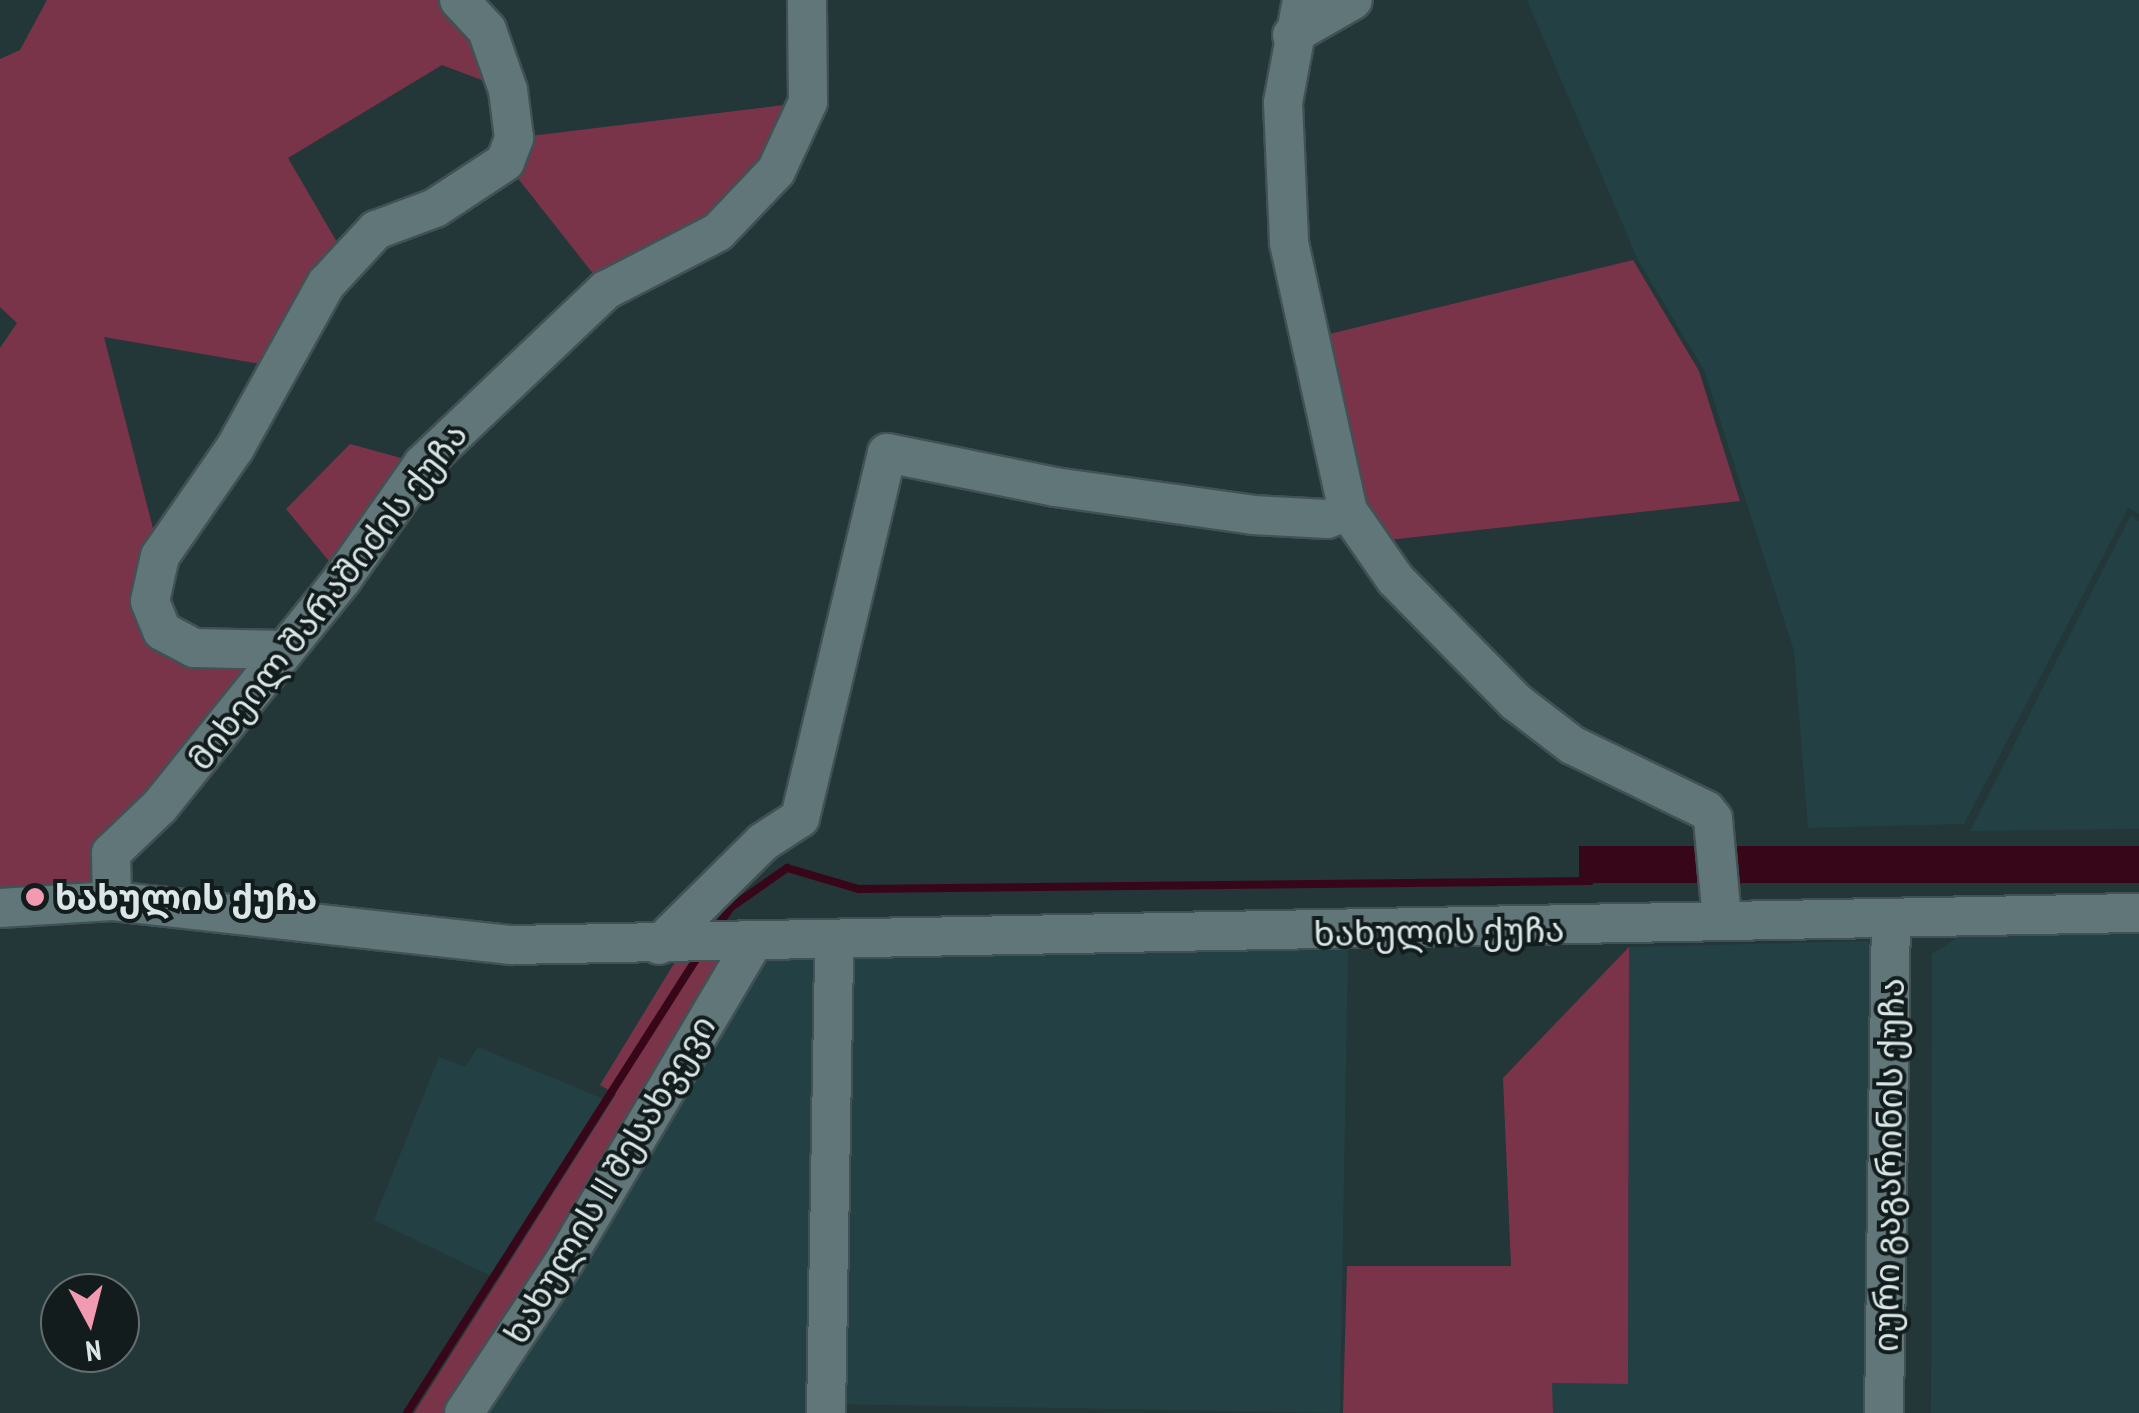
<!DOCTYPE html>
<html>
<head>
<meta charset="utf-8">
<style>
	body { margin:0 }
	#map { position:relative; width:2139px; height:1413px; overflow:hidden; background:#233638; font-family:"PT Sans Narrow","Noto Sans Georgian",sans-serif }
	div>[style] { position:absolute }
	.built>* { inset:0; background:#234044; transform-origin:0 0 }
	.green>* { inset:0; background:#7a344a }
	.water>* { inset:0; background:#370719; transform-origin:0 0 }
	.stream>* { height:8px; margin:-4px; padding:0 4px; transform-origin:4px; border-radius:4px; background:#370719 }
	.roads { filter:drop-shadow(2px 0 #415154) drop-shadow(-2px 0 #415154) drop-shadow(0 2px #415154) drop-shadow(0 -2px #415154) }
	.minor>* { height:38px; margin:-19px; padding:0 19px; transform-origin:19px; border-radius:19px; background:#617678 }
	.dots>* { width:28px; height:28px; translate:-50% -50%; box-sizing:border-box; border:5px solid #131c1d; border-radius:50% }
	span { translate:-50% -50%; white-space:nowrap; text-align:center; line-height:1.15; -webkit-text-stroke:8px #131c1d; paint-order:stroke }
	.street-label { font-size:35px; color:#dae6e7 }
	.poi-label { font-size:35px; color:#dae6e7; font-weight:700 }
	.left { translate:0 -50%; text-align:left }
	.north { position:absolute; left:40px; top:1273px; width:100px; height:100px; box-sizing:border-box; background:#131c1d; border:2px solid #636d6e; border-radius:50%; rotate:173deg; font-size:28px; font-weight:700; line-height:40px; text-align:center; color:#dae6e7 }
	.north::after { content:''; display:block; margin:auto; width:35px; height:45px; background:#f19ab1; clip-path:polygon(50% 0,100% 100%,50% 72%,0 100%) }
</style>
</head>
<body>
<div id="map">
	<div class="built">
		<i style="clip-path:polygon(1527px 0,2139px 0,2139px 514px,2128px 508px,1964px 824px,1808px 828px,1794px 651px,1704px 370px,1638px 260px)"></i>
		<i style="clip-path:polygon(2131px 515px,2139px 521px,2139px 829px,1970px 831px)"></i>
		<i style="clip-path:polygon(1969px 930px,2139px 930px,2139px 1413px,1931px 1413px,1932px 954px)"></i>
		<i style="clip-path:polygon(1868px 941px,1891px 972px,1884px 1413px,1553px 1413px,1551px 1383px,1628px 1384px,1629px 947px)"></i>
		<i style="left:1348px;top:948px;width:465px;height:504px;rotate:91deg"></i>
		<i style="clip-path:polygon(823px 956px,814px 1413px,473px 1413px,760px 958px)"></i>
		<i style="clip-path:polygon(478px 1047px,606px 1100px,493px 1277px,374px 1220px,439px 1057px,465px 1067px)"></i>
	</div>
	<div class="green">
		<i style="clip-path:polygon(47px 0,459px 0,508px 90px,442px 65px,288px 158px,348px 261px,278px 367px,104px 337px,157px 544px,151px 639px,257px 657px,96px 889px,0 893px,0 348px,17px 323px,0 307px,0 59px,20px 50px)"></i>
		<i style="clip-path:polygon(808px 102px,776px 171px,606px 290px,505px 162px,514px 138px)"></i>
		<i style="clip-path:polygon(1633px 260px,1699px 371px,1740px 501px,1370px 542px,1309px 339px)"></i>
		<i style="clip-path:polygon(350px 444px,423px 464px,343px 578px,286px 509px)"></i>
		<i style="clip-path:polygon(1629px 947px,1628px 1384px,1552px 1383px,1553px 1413px,1343px 1413px,1347px 1266px,1511px 1266px,1503px 1078px)"></i>
		<i style="clip-path:polygon(678px 957px,727px 962px,459px 1413px,414px 1413px,616px 1094px,600px 1085px)"></i>
	</div>
	<div class="water">
		<i style="left:2139px;top:846px;width:37px;height:560px;rotate:90deg"></i>
	</div>
	<div class="stream">
		<i style="left:716px;top:929px;width:25px;rotate:-56deg"></i>
		<i style="left:730px;top:908px;width:70px;rotate:-35.1deg"></i>
		<i style="left:787px;top:868px;width:75px;rotate:16.3deg"></i>
		<i style="left:859px;top:889px;width:731px;rotate:-0.63deg"></i>
		<i style="left:407px;top:1413px;width:545px;rotate:-57.5deg"></i>
	</div>
	<div class="roads">
		<div class="minor">
			<i style="left:1302px;top:0;width:105px;rotate:100.5deg"></i>
			<i style="left:1283px;top:103px;width:140px;rotate:87.5deg"></i>
			<i style="left:1289px;top:243px;width:274px;rotate:77.6deg"></i>
			<i style="left:1348px;top:511px;width:83px;rotate:55.3deg"></i>
			<i style="left:1395px;top:579px;width:173px;rotate:45.5deg"></i>
			<i style="left:1516px;top:702px;width:71px;rotate:37.5deg"></i>
			<i style="left:1572px;top:745px;width:149px;rotate:25.9deg"></i>
			<i style="left:1706px;top:810px;width:11px;rotate:52deg"></i>
			<i style="left:1713px;top:819px;width:101px;rotate:84.9deg"></i>
			<i style="left:1292px;top:35px;width:70px;rotate:-29.8deg"></i>
			<i style="left:282px;top:650px;width:88px;rotate:-178.7deg"></i>
			<i style="left:194px;top:648px;width:36px;rotate:-152deg"></i>
			<i style="left:162px;top:631px;width:32px;rotate:-112deg"></i>
			<i style="left:150px;top:601px;width:46px;rotate:-77.5deg"></i>
			<i style="left:160px;top:556px;width:131px;rotate:-55.2deg"></i>
			<i style="left:235px;top:448px;width:188px;rotate:-61deg"></i>
			<i style="left:326px;top:284px;width:74px;rotate:-47.2deg"></i>
			<i style="left:376px;top:230px;width:63px;rotate:-20.4deg"></i>
			<i style="left:435px;top:208px;width:84px;rotate:-33.3deg"></i>
			<i style="left:505px;top:162px;width:26px;rotate:-69deg"></i>
			<i style="left:514px;top:138px;width:48px;rotate:-97.1deg"></i>
			<i style="left:508px;top:90px;width:64px;rotate:-109.3deg"></i>
			<i style="left:487px;top:30px;width:41px;rotate:-133deg"></i>
			<i style="left:112px;top:901px;width:48px;rotate:-91.2deg"></i>
			<i style="left:111px;top:853px;width:68px;rotate:-43.8deg"></i>
			<i style="left:160px;top:806px;width:292px;rotate:-51.2deg"></i>
			<i style="left:343px;top:578px;width:139px;rotate:-54.9deg"></i>
			<i style="left:423px;top:464px;width:253px;rotate:-43.6deg"></i>
			<i style="left:606px;top:290px;width:126px;rotate:-27.4deg"></i>
			<i style="left:718px;top:232px;width:84px;rotate:-46.4deg"></i>
			<i style="left:776px;top:171px;width:76px;rotate:-65.1deg"></i>
			<i style="left:808px;top:102px;width:102px;rotate:-90.6deg"></i>
			<i style="left:0;top:908px;width:112px;rotate:-3.6deg"></i>
			<i style="left:112px;top:901px;width:401px;rotate:6.3deg"></i>
			<i style="left:511px;top:945px;width:1628px;rotate:-1.13deg"></i>
			<i style="left:659px;top:945px;width:146px;rotate:-44.7deg"></i>
			<i style="left:763px;top:842px;width:44px;rotate:-33deg"></i>
			<i style="left:800px;top:818px;width:375px;rotate:-76.6deg"></i>
			<i style="left:887px;top:453px;width:171px;rotate:11.4deg"></i>
			<i style="left:1055px;top:487px;width:200px;rotate:8deg"></i>
			<i style="left:1253px;top:515px;width:74px;rotate:3.1deg"></i>
			<i style="left:1327px;top:519px;width:22px;rotate:-21deg"></i>
			<i style="left:464px;top:1413px;width:181px;rotate:-56.5deg"></i>
			<i style="left:564px;top:1262px;width:369px;rotate:-59.4deg"></i>
			<i style="left:826px;top:1413px;width:471px;rotate:-89deg"></i>
			<i style="left:1884px;top:1413px;width:495px;rotate:-89.2deg"></i>
		</div>
	</div>
	<div class="dots">
		<i style="left:35px;top:897px;background:#f19ab1"></i>
	</div>
	<div class="street-label">
		<span style="left:327px;top:596px;rotate:-52deg">მიხეილ შარაშიძის ქუჩა</span>
		<span style="left:1439px;top:931px;rotate:-1deg">ხახულის ქუჩა</span>
		<span style="left:1888px;top:1165px;rotate:-89deg">იური გაგარინის ქუჩა</span>
		<span style="left:609px;top:1179px;rotate:-59deg">ხახულის II შესახვევი</span>
	</div>
	<div class="poi-label">
		<span class="left" style="left:55px;top:897px">ხახულის ქუჩა</span>
	</div>
	<div class="north">N</div>
</div>
</body>
</html>
